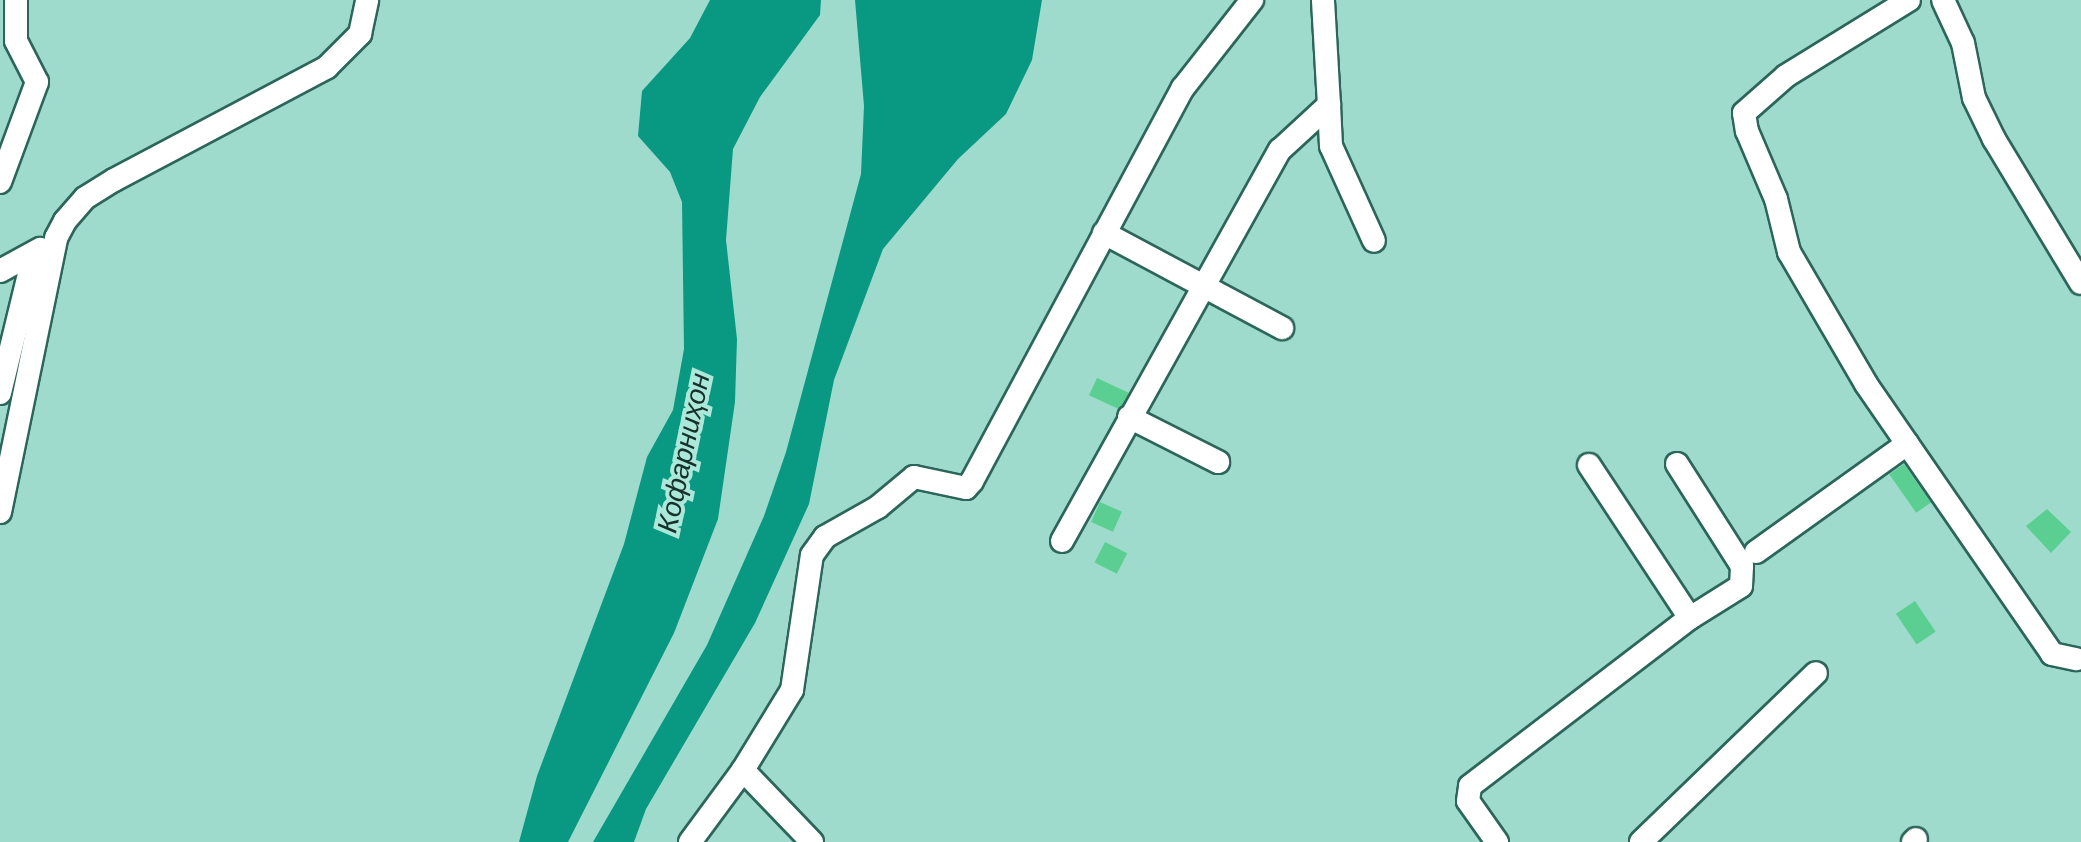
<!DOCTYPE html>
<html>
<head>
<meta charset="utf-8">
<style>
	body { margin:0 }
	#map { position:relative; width:2081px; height:842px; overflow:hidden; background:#9fdbcc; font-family:Helvetica,sans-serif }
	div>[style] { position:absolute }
	.water>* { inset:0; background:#099882 }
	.building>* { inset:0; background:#5bcf92; transform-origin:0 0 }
	.roads { filter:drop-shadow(2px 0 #2c665a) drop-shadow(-2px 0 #2c665a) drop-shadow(0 2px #2c665a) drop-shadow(0 -2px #2c665a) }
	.minor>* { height:22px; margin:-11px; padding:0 11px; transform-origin:11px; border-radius:11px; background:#fff }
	span { translate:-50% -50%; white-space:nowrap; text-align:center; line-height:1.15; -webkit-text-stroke:8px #ace8d9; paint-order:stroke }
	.water-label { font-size:28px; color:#16302a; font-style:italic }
</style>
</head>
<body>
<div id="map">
	<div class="water">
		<i style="clip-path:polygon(710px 0,821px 0,820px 15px,760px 97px,733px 149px,726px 240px,737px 339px,735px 402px,718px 519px,674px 633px,568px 842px,519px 842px,537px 776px,624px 544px,647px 457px,673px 410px,684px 349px,682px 202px,670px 172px,638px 136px,642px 91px,690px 38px)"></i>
		<i style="clip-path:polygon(855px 0,1042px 0,1032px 60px,1006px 114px,958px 159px,883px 249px,834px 380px,809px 504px,755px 623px,646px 809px,634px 842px,593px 842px,707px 645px,764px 516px,786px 452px,861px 174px,864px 106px)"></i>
	</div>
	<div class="building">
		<i style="left:1097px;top:378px;width:35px;height:19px;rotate:25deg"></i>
		<i style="left:1904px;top:464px;width:47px;height:18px;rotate:55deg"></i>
		<i style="left:1100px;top:502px;width:24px;height:22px;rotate:24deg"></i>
		<i style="clip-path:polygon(2047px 509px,2071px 532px,2051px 553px,2026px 526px)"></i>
		<i style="left:1105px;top:542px;width:25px;height:23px;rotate:27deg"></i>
		<i style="left:1915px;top:601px;width:37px;height:23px;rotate:56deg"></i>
	</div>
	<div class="roads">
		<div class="minor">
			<i style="left:1909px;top:0;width:145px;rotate:148.3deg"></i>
			<i style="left:1786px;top:76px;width:56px;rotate:138.6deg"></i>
			<i style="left:1744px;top:113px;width:18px;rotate:81deg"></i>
			<i style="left:1747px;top:131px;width:74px;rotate:66.9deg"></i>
			<i style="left:1776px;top:199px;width:55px;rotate:76.2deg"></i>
			<i style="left:1789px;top:252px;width:153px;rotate:59.7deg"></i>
			<i style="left:1866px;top:384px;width:328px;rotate:55.4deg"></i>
			<i style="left:2052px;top:654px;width:25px;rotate:12deg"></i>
			<i style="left:1943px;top:0;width:47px;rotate:65.1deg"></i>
			<i style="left:1963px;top:43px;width:56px;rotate:78.7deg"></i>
			<i style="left:1974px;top:98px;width:46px;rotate:64deg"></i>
			<i style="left:1994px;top:139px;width:168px;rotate:58.9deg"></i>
			<i style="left:1329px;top:105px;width:41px;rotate:87.2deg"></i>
			<i style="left:1331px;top:146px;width:104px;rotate:65.6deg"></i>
			<i style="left:0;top:182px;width:107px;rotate:-69.7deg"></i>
			<i style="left:37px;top:82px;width:46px;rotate:-117.1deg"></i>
			<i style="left:16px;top:41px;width:41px;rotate:-90deg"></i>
			<i style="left:1104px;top:233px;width:202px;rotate:28.1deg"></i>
			<i style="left:0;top:271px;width:46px;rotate:-28.8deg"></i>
			<i style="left:0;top:393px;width:144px;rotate:-76.3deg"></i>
			<i style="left:1129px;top:417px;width:100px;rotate:26.8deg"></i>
			<i style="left:1589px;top:465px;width:183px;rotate:56.6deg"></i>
			<i style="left:0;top:512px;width:280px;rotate:-78.4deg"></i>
			<i style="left:56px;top:238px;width:19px;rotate:-62deg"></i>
			<i style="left:65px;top:221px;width:30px;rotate:-49deg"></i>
			<i style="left:85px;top:198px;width:34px;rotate:-32deg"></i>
			<i style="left:114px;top:180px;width:241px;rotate:-27.9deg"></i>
			<i style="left:327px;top:67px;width:47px;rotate:-45deg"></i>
			<i style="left:360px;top:34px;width:35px;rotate:-78deg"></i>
			<i style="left:1062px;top:541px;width:448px;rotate:-60.9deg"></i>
			<i style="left:1280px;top:150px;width:67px;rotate:-42.6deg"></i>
			<i style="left:1329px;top:105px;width:105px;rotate:-93.3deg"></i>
			<i style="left:1756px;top:552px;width:186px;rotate:-35.6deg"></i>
			<i style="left:690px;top:842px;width:89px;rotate:-53.6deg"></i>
			<i style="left:812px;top:842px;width:100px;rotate:-133.8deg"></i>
			<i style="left:743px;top:770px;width:94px;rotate:-58.5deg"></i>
			<i style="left:792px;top:690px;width:136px;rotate:-81.6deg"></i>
			<i style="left:812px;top:555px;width:22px;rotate:-54deg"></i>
			<i style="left:825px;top:537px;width:61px;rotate:-29.5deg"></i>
			<i style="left:878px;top:507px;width:47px;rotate:-39.8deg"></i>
			<i style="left:914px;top:477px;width:53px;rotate:11.9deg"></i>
			<i style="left:966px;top:488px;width:9px;rotate:-49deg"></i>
			<i style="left:972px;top:481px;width:446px;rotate:-61.8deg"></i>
			<i style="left:1183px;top:88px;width:112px;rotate:-51.9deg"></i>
			<i style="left:1497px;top:842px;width:50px;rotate:-125.3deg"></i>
			<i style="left:1468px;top:801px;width:15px;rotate:-82deg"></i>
			<i style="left:1470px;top:786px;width:277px;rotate:-37.4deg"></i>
			<i style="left:1690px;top:618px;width:60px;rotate:-32.1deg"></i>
			<i style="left:1741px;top:586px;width:20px;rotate:-87deg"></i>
			<i style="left:1742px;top:566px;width:121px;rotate:-122.5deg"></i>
			<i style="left:1641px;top:842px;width:243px;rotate:-44deg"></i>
			<i style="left:1913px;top:842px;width:4px;rotate:-45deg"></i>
		</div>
	</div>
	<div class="water-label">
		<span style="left:684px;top:453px;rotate:-78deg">Кофарниҳон</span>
	</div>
</div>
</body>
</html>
